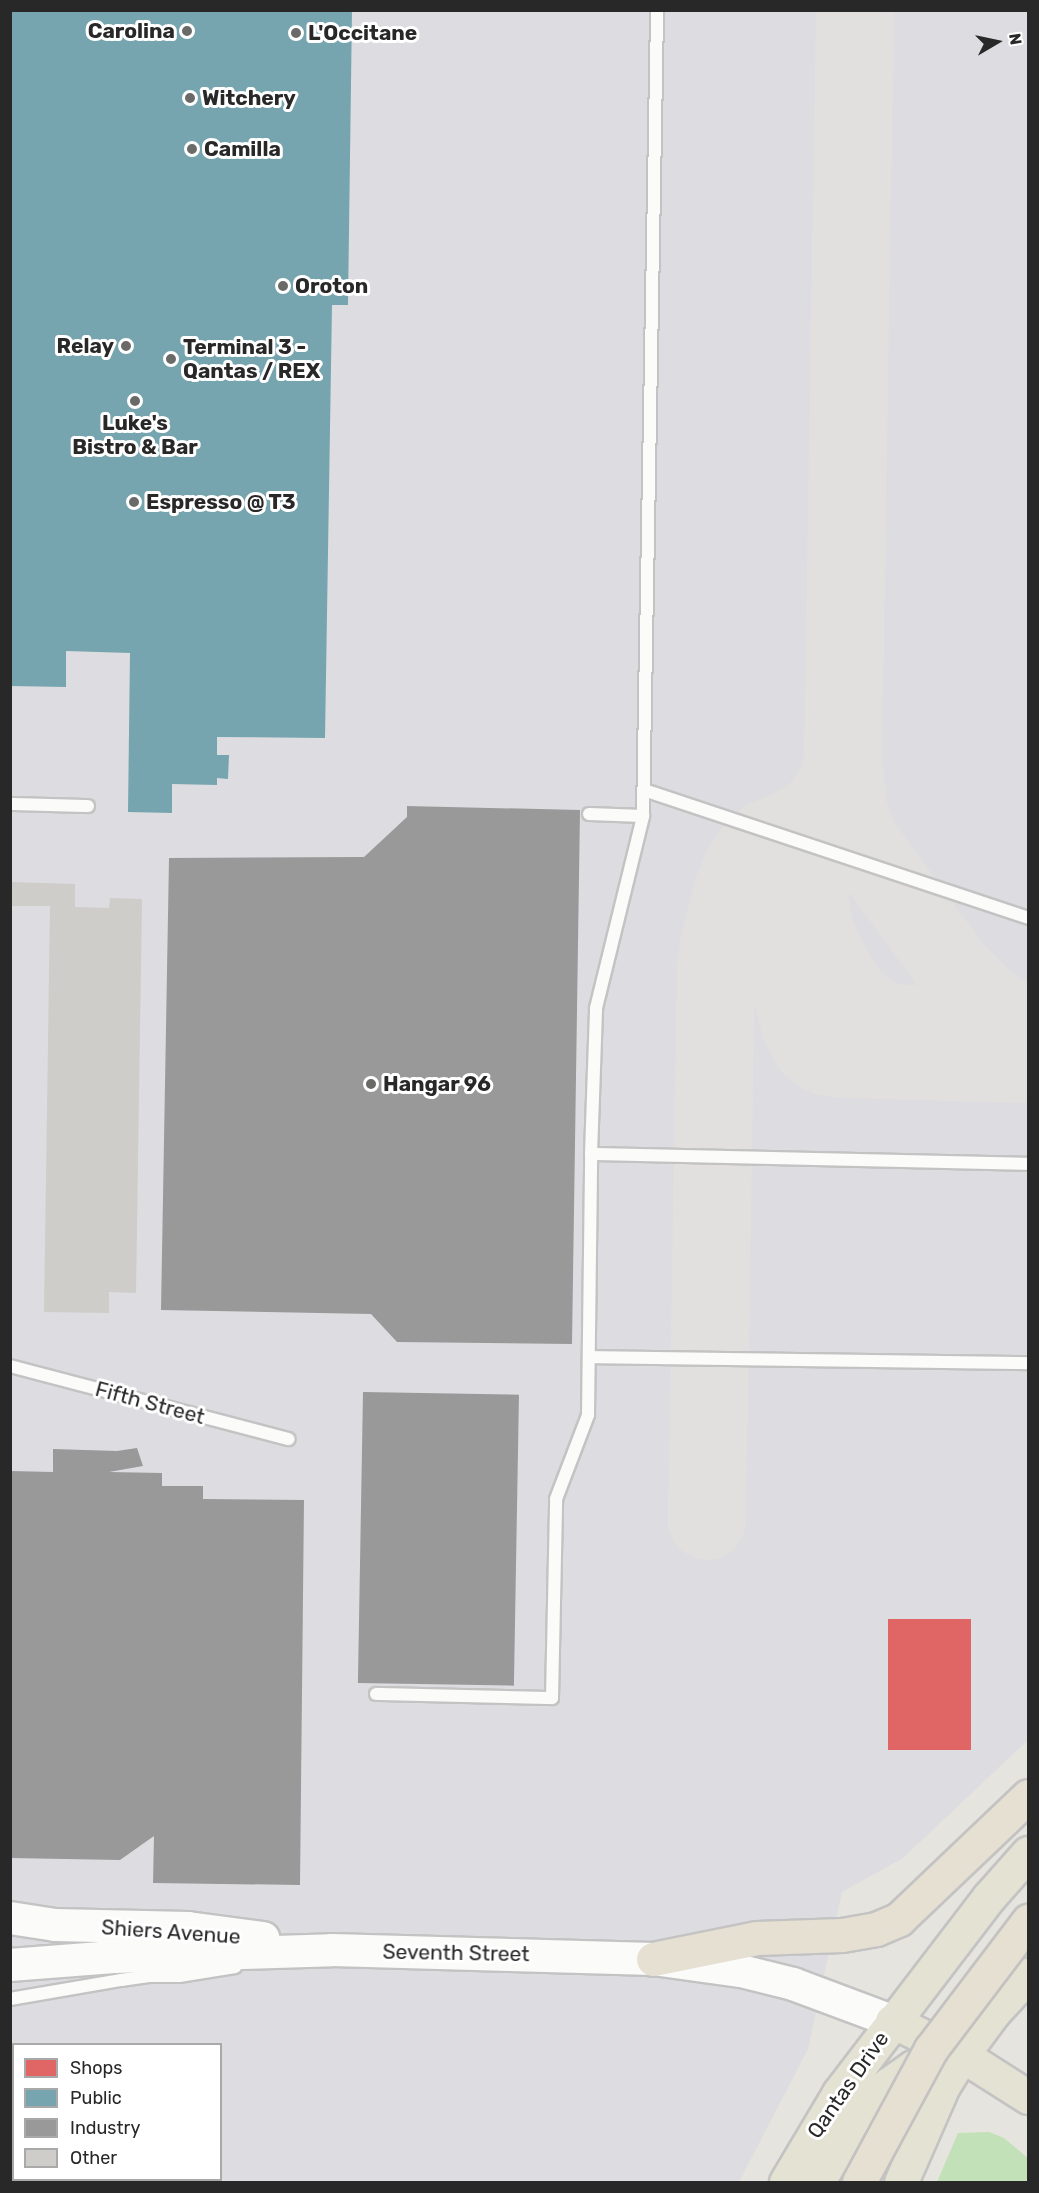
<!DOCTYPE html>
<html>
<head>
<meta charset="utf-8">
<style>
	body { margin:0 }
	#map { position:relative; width:1039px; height:2193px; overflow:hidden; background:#e6e4de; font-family:Rubik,sans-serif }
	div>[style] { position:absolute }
	.airport>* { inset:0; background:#dddce0 }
	.green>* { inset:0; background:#c3e1b8 }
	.shops>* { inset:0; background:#e06666; transform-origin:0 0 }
	.public>* { inset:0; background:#76a5af }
	.industry>* { inset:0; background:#999; transform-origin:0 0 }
	.taxiway>* { height:78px; margin:-39px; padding:0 39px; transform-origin:39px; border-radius:39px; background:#e2e0de }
	.building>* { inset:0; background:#cfcdc9 }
	.roads { filter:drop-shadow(2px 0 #c4c3c3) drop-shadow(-2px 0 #c4c3c3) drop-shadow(0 2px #c4c3c3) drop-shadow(0 -2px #c4c3c3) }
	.service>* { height:12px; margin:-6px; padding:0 6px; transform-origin:6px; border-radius:6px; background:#fbfbfa }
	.tertiary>* { height:32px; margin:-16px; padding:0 16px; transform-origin:16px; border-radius:16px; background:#fbfbfa }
	.primary>* { height:33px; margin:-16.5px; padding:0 16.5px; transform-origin:16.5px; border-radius:16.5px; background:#e4e2d3 }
	.trunk>* { height:33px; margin:-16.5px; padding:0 16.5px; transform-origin:16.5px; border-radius:16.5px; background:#e6e0d3 }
	.bridges { filter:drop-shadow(2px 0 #c3c2c0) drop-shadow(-2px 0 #c3c2c0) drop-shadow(0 2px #c3c2c0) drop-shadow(0 -2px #c3c2c0) }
	.trunk-bridge>* { height:33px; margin:-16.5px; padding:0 16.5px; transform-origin:16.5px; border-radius:16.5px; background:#e6e0d3 }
	.dots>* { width:16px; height:16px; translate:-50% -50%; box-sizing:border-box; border:3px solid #fff; border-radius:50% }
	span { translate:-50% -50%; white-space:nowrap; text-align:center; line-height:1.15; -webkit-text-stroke:6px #fff; paint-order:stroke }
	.poi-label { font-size:21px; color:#282828; font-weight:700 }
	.right { translate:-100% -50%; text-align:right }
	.left { translate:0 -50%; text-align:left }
	.street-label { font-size:21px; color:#282828 }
	.frame { position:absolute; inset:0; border:12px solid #282828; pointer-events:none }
	.legend { position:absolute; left:12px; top:2043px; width:210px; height:138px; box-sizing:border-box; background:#fff; border:2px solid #a9a9a9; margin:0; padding:8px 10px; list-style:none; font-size:18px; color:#282828 }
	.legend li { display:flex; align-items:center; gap:12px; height:30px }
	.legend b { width:30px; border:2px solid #a9a9a9 }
	.north { position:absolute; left:967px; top:12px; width:60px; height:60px; -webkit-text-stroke:4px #fff; paint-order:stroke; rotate:81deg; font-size:16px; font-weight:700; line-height:24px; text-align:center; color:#282828 }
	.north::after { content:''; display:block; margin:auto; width:21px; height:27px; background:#282828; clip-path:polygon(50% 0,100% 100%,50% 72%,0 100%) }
</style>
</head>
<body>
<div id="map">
	<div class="airport">
		<i style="clip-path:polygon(evenodd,11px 11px,1028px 11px,1028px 1740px,903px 1858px,842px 1892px,808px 2049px,739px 2182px,11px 2182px,11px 11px,14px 2044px,220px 2044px,220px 2180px,14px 2180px,14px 2044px)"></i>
	</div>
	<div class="green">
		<i style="clip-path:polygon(989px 2132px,1004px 2138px,1028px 2158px,1028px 2182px,937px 2182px,958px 2133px)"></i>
	</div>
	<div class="shops">
		<i style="left:888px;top:1619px;width:83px;height:131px"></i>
	</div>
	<div class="public">
		<i style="clip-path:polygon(12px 10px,352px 10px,348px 305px,332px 305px,325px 738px,217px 737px,217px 755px,229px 755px,228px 779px,217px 778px,217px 785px,172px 784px,172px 813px,128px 812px,130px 653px,66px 651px,66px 687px,10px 686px)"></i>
	</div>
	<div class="industry">
		<i style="clip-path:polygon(407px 806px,580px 810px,572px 1344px,397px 1342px,371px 1314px,161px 1310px,169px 858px,364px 857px,407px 817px)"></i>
		<i style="left:363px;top:1392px;width:156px;height:291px;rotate:1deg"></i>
		<i style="clip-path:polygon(137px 1448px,143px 1466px,109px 1472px,162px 1473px,162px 1486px,203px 1486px,203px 1499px,304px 1500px,300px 1885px,153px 1883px,154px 1836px,120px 1860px,10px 1858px,10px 1471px,53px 1472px,53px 1449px,117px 1451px)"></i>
	</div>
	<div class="taxiway">
		<i style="left:855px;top:10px;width:748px;rotate:90.92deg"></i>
		<i style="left:843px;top:758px;width:50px;rotate:84.3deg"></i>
		<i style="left:848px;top:808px;width:34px;rotate:71deg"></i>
		<i style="left:859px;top:840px;width:162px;rotate:53.8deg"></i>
		<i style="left:955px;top:971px;width:42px;rotate:45deg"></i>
		<i style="left:985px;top:1001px;width:20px;rotate:37deg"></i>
		<i style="left:1001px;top:1013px;width:30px;rotate:27deg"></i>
		<i style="left:845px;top:790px;width:43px;rotate:97.9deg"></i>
		<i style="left:839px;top:833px;width:62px;rotate:119.1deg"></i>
		<i style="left:809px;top:887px;width:50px;rotate:109.9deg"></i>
		<i style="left:792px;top:934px;width:29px;rotate:96deg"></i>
		<i style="left:789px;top:963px;width:34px;rotate:83deg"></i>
		<i style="left:793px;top:997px;width:30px;rotate:76deg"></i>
		<i style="left:800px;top:1026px;width:23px;rotate:61deg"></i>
		<i style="left:811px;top:1046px;width:17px;rotate:36deg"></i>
		<i style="left:825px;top:1056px;width:16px;rotate:11deg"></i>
		<i style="left:841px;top:1059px;width:187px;rotate:1.5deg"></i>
		<i style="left:809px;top:895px;width:39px;rotate:80deg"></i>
		<i style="left:816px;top:933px;width:28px;rotate:67deg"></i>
		<i style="left:827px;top:959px;width:41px;rotate:57.8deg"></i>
		<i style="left:849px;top:994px;width:21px;rotate:47deg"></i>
		<i style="left:863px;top:1009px;width:30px;rotate:28deg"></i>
		<i style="left:889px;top:1023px;width:72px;rotate:2.4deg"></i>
		<i style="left:707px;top:1521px;width:554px;rotate:-89.07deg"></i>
		<i style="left:716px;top:967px;width:28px;rotate:-82deg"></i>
		<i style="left:720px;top:939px;width:49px;rotate:-75.7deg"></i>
		<i style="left:732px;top:892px;width:24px;rotate:-68deg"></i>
		<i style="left:741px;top:870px;width:19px;rotate:-58deg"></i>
		<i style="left:751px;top:854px;width:22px;rotate:-43deg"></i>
		<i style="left:767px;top:839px;width:43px;rotate:-24.8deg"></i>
		<i style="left:806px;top:821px;width:17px;rotate:-40deg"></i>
		<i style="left:819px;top:810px;width:34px;rotate:-56deg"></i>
		<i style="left:838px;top:782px;width:25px;rotate:-78deg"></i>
	</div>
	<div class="building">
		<i style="clip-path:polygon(10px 882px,75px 884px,75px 907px,109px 908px,110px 898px,142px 899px,136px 1293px,109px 1292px,109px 1313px,44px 1312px,50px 906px,10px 906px)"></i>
	</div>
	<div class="roads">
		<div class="service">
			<i style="left:644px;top:790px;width:405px;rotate:18.4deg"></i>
			<i style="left:10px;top:804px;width:78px;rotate:1.5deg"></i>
			<i style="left:589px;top:814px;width:54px;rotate:2.1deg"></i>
			<i style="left:591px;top:1154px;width:437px;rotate:1.3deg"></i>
			<i style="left:589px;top:1357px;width:439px;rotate:0.8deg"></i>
			<i style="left:10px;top:1366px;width:288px;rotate:14.7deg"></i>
			<i style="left:376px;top:1694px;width:176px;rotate:1.3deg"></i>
			<i style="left:552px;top:1698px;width:199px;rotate:-88.8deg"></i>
			<i style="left:556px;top:1499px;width:90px;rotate:-69.1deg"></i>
			<i style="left:588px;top:1415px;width:261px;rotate:-89.3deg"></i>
			<i style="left:591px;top:1154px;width:146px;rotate:-88deg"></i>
			<i style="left:596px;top:1008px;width:198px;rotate:-76.2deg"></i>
			<i style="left:643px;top:816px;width:806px;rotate:-89deg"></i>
			<i style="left:10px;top:1999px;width:113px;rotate:-9.7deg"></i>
			<i style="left:121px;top:1980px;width:28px;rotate:-8deg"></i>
			<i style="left:149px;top:1976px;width:30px"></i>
			<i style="left:179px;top:1976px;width:57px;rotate:-9.1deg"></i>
		</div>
		<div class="tertiary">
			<i style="left:10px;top:1918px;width:46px;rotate:8.8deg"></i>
			<i style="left:55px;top:1925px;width:133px;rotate:1.3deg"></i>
			<i style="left:188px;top:1928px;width:76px;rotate:7.6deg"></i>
			<i style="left:10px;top:1965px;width:104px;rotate:-4.4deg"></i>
			<i style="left:114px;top:1957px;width:218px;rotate:-1.8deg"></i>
			<i style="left:332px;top:1950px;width:321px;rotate:1.6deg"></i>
			<i style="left:653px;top:1959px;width:89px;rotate:7.8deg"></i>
			<i style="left:741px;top:1971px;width:54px;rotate:14deg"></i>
			<i style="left:793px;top:1984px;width:106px;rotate:20.5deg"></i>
		</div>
		<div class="primary">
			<i style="left:892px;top:2021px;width:78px;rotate:25.9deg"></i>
			<i style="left:962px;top:2055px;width:78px;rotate:32.5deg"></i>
			<i style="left:786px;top:2182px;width:104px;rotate:-59.2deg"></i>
			<i style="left:839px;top:2093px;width:247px;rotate:-52.6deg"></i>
			<i style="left:989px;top:1897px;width:59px;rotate:-48.4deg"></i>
			<i style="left:817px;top:2182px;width:75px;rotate:-57.6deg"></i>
			<i style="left:857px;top:2119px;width:40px;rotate:-50deg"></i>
			<i style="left:883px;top:2088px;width:37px;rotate:-35deg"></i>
			<i style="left:913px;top:2067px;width:28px;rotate:-21deg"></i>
			<i style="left:901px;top:2182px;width:105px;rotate:-66.4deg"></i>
			<i style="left:943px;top:2086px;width:36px;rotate:-58deg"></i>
			<i style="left:962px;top:2055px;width:52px;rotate:-53.6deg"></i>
			<i style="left:993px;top:2013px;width:52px;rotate:-47.4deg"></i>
		</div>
		<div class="trunk">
			<i style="left:653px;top:1959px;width:106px;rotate:-11.4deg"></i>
			<i style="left:757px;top:1938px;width:85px;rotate:-2deg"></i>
			<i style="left:842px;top:1935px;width:35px;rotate:-10deg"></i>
			<i style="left:876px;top:1929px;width:25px;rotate:-23deg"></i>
			<i style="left:899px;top:1919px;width:178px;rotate:-43.6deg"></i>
		</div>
	</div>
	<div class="bridges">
		<div class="trunk-bridge">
			<i style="left:859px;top:2182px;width:151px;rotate:-61.6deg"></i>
			<i style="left:931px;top:2049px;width:161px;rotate:-52.8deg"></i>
		</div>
	</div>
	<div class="dots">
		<i style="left:187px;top:31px;background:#6a6a68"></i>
		<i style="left:296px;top:33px;background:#6a6a68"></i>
		<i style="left:190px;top:98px;background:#6a6a68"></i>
		<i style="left:192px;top:149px;background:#6a6a68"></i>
		<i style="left:283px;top:286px;background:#6a6a68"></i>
		<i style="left:126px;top:346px;background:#6a6a68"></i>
		<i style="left:171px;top:359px;background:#6a6a68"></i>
		<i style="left:135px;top:401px;background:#6a6a68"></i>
		<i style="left:134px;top:502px;background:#6a6a68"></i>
		<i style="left:371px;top:1084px;background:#6a6a68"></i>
	</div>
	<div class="poi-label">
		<span class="right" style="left:175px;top:31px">Carolina</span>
		<span class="left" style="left:308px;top:33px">L'Occitane</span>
		<span class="left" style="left:202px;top:98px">Witchery</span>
		<span class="left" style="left:204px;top:149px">Camilla</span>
		<span class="left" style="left:295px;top:286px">Oroton</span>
		<span class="right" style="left:114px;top:346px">Relay</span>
		<span class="left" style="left:183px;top:359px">Terminal 3 -<br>Qantas / REX</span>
		<span style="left:135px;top:435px">Luke's<br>Bistro &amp; Bar</span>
		<span class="left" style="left:146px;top:502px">Espresso @ T3</span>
		<span class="left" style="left:383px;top:1084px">Hangar 96</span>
	</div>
	<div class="street-label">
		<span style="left:150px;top:1403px;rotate:15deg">Fifth Street</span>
		<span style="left:171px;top:1932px;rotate:4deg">Shiers Avenue</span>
		<span style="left:456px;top:1953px;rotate:1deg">Seventh Street</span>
		<span style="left:848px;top:2085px;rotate:-55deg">Qantas Drive</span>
	</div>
	<div class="frame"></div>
	<ul class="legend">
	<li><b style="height:16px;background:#e06666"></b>Shops</li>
	<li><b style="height:16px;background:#76a5af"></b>Public</li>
	<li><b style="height:16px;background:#999"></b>Industry</li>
	<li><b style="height:16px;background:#cfcdc9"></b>Other</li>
	</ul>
	<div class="north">N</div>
</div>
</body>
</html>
